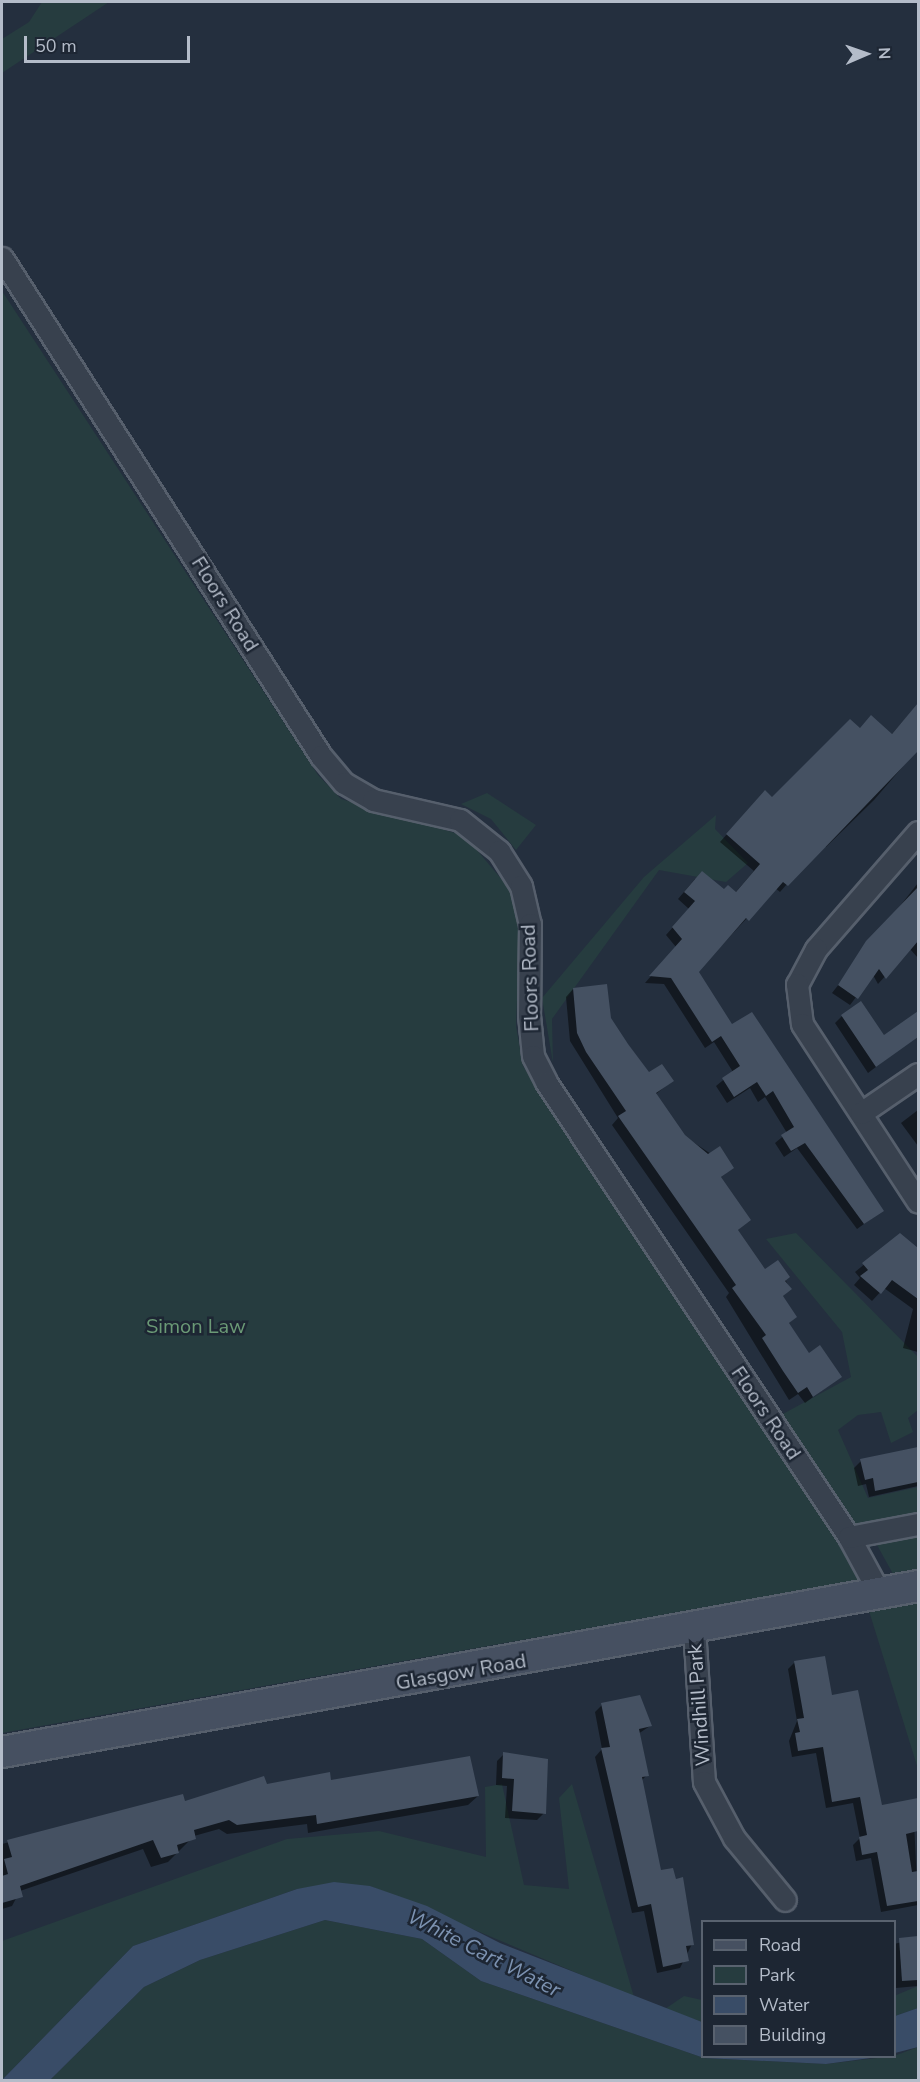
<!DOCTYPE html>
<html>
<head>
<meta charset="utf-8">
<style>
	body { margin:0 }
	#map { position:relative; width:920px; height:2082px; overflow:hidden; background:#242f3e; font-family:"Nunito Sans",sans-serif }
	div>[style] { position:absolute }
	.green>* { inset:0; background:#263c3f }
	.water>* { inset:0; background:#394c67 }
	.shadow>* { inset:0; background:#0007 }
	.building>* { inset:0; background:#455162 }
	.roads { filter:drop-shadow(2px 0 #565f6c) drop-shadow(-2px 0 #565f6c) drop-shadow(0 2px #565f6c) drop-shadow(0 -2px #565f6c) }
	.minor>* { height:21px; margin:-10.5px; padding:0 10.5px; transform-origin:10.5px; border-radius:10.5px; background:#38414e }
	.secondary>* { height:30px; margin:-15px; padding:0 15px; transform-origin:15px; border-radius:15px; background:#465061 }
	span { translate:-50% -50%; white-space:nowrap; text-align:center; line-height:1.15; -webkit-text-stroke:5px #1d2633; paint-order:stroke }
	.street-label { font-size:20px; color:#b4bcc9 }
	.park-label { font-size:20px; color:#6b9a76 }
	.water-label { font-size:21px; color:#7c92b1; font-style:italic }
	.frame { position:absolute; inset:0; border:3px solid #b4bcc9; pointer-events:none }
	.legend { position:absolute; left:701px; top:1920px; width:195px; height:138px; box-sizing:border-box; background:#1d2633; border:2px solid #59626f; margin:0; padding:8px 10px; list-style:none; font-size:18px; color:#b4bcc9 }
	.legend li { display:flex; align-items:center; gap:12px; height:30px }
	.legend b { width:30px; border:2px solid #59626f }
	.north { position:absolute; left:836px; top:24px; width:60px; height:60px; -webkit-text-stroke:4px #1d2633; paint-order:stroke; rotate:88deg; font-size:16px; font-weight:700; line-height:24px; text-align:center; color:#b4bcc9 }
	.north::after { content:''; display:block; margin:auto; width:21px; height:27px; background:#b4bcc9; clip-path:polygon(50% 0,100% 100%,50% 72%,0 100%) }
	.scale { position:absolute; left:24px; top:36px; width:166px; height:27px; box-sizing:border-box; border:3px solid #b4bcc9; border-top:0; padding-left:8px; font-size:18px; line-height:21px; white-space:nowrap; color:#b4bcc9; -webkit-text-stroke:4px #1d2633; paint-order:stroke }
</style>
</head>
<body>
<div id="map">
	<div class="green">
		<i style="clip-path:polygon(42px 2px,109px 2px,2px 73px,2px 39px,29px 22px)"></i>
		<i style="clip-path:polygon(2px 291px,318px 775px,341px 799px,465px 836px,514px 894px,520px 924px,516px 1026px,523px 1066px,862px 1579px,2px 1733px)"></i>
		<i style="clip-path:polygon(487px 793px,536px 825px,516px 850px,491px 819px,461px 804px)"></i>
		<i style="clip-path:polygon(716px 815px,715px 829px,748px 863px,726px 882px,659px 870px,552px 1019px,553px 1063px,542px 998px,644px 877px)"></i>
		<i style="clip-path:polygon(796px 1233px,918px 1357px,918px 1410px,908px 1418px,913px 1432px,891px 1443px,881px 1412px,858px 1415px,838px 1430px,868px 1498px,918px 1487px,918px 1514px,857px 1527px,781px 1415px,851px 1377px,842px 1332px,766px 1239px)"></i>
		<i style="clip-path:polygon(918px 1536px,918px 1570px,893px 1574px,877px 1545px)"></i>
		<i style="clip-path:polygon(918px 1598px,918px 1769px,869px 1611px)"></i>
		<i style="clip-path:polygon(502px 1784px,524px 1885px,569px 1889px,559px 1798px,572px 1784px,634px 1997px,370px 1886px,297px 1889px,133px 1946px,2px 2080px,2px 1941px,287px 1839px,379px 1831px,486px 1857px,485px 1787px)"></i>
		<i style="clip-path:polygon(325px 1920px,422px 1939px,481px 1981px,704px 2058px,826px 2064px,894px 2056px,918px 2047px,918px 2080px,50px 2080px,144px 1987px,200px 1960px)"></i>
		<i style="clip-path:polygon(918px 1986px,918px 2008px,895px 2016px,894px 1996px)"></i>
		<i style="clip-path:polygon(684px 1996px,702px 2000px,702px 2022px,665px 2009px)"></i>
	</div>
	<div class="water">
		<i style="clip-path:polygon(334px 1882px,370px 1886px,427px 1906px,500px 1943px,702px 2022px,702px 2056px,878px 2057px,826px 2064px,704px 2058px,481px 1981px,422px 1939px,325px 1920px,200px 1960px,144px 1987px,50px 2080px,2px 2080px,133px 1946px,297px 1889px)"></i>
		<i style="clip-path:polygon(918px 2008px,918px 2047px,895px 2053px,895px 2016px)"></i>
	</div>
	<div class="shadow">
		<i style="clip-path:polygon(918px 704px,918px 749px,874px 800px,826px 847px,822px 844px,780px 892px,775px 888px,697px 972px,732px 1026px,882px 1211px,857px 1229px,797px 1148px,784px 1157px,775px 1143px,787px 1133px,765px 1097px,758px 1102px,750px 1088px,727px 1103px,716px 1086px,733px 1072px,714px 1042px,705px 1048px,664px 984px,645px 983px,676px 947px,666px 935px,689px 909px,678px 899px,695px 879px,735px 893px,754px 871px,720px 842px,758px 799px,772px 799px,859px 729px,891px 735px)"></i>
		<i style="clip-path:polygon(918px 883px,918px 958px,910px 949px,878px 984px,873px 975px,850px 1005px,832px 993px)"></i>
		<i style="clip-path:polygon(573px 989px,609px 1019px,649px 1074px,672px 1081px,656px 1094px,684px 1136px,732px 1168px,720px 1178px,749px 1220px,737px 1231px,765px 1271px,777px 1263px,790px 1289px,782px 1297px,795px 1317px,788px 1324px,809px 1355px,840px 1377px,805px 1403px,798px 1394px,789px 1400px,726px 1297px,729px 1293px,612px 1125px,618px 1118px,570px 1041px,566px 997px)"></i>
		<i style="clip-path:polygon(918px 1011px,918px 1035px,868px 1073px,835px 1023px,842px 1016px,884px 1038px)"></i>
		<i style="clip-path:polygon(918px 1110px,918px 1146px,901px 1123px)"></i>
		<i style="clip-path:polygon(900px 1235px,918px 1249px,918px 1352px,903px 1348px,913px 1309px,884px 1288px,872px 1301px,854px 1285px,860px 1278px,855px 1272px)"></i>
		<i style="clip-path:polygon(918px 1448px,918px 1486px,869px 1497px,866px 1484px,858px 1486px,854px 1468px,861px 1461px)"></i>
		<i style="clip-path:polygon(794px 1663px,831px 1697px,881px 1807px,913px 1801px,918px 1905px,881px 1912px,871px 1858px,856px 1861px,853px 1845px,860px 1838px,853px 1803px,826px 1808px,816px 1753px,792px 1757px,789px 1741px,797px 1721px,788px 1669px)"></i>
		<i style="clip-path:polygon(602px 1705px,650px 1726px,638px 1734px,647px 1775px,641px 1781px,660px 1872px,692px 1944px,680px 1968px,657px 1973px,644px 1911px,632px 1913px,595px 1757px,602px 1749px,595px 1712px)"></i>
		<i style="clip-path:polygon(504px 1754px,544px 1813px,537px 1820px,505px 1818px,507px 1786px,496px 1785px,497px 1761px)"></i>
		<i style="clip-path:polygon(330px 1782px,478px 1796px,468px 1805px,308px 1833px,307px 1824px,227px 1834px,219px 1829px,194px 1836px,168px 1862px,151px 1867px,143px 1849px,20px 1891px,12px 1906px,2px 1909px,2px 1844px,182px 1796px,184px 1803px,266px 1786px)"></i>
		<i style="clip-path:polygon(918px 1938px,918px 1986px,896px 1988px,894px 1944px)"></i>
	</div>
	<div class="building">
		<i style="clip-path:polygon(918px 703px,918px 751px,788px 886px,783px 882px,749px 921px,746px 918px,699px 972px,732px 1024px,752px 1012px,884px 1211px,864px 1224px,805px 1143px,791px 1151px,781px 1135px,794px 1127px,773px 1091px,766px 1096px,757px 1082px,734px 1097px,722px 1078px,740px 1066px,721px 1036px,712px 1042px,671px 978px,649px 976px,682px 939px,672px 927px,695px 901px,684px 892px,702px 871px,724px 889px,728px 885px,736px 892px,760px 864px,726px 834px,765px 790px,772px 797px,850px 719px,860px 728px,871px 715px,892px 734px)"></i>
		<i style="clip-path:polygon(918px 887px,918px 941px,886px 979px,879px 969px,858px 999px,838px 985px,866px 941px)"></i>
		<i style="clip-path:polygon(607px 984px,611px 1018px,628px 1044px,649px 1072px,662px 1064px,674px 1081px,656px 1093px,685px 1135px,708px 1154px,720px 1146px,734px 1168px,721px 1177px,751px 1220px,738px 1230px,765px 1269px,778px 1260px,790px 1277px,785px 1281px,792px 1289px,783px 1296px,797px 1317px,789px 1323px,809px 1353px,820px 1345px,842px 1377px,813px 1397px,807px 1387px,798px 1393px,783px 1371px,762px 1338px,766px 1335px,732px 1288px,736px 1285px,618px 1116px,626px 1111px,586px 1052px,577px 1033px,573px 988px)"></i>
		<i style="clip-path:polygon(861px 1001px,884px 1035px,918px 1011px,918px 1037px,876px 1067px,841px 1015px)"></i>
		<i style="clip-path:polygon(900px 1233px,918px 1248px,918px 1299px,892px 1280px,881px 1294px,860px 1276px,868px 1270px,862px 1263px)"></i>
		<i style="clip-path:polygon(918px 1447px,918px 1482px,875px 1491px,873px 1478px,865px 1480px,860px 1459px)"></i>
		<i style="clip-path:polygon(825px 1656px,832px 1695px,858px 1690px,882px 1805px,918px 1798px,918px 1831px,906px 1834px,912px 1872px,918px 1871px,918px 1901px,887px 1906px,877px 1852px,862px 1855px,859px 1837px,867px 1835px,860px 1797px,832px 1802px,823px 1747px,798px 1751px,795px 1733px,800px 1732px,797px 1719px,804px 1718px,794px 1661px)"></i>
		<i style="clip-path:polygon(640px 1695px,652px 1726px,639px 1729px,649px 1776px,642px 1777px,661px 1870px,673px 1868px,676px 1879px,683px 1877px,694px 1945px,686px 1946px,689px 1961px,663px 1967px,651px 1904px,638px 1907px,601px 1748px,610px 1747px,601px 1703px)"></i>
		<i style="clip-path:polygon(503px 1752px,548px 1759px,546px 1814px,512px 1811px,514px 1779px,502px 1778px)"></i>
		<i style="clip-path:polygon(470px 1756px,479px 1796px,317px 1824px,316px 1815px,237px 1825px,229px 1820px,194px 1830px,196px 1839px,177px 1845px,179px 1853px,161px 1858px,153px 1840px,20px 1886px,23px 1897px,2px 1903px,2px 1876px,8px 1874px,4px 1859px,12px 1857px,7px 1840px,183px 1794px,185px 1801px,264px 1776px,267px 1784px,330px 1772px,331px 1780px)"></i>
		<i style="clip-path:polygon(918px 1936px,918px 1980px,902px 1981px,899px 1938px)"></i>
	</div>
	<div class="roads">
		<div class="minor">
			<i style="left:2px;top:258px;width:591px;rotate:57.36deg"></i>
			<i style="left:321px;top:756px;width:35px;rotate:50deg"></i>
			<i style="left:344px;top:783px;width:34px;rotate:30deg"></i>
			<i style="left:373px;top:800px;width:89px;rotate:12.9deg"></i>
			<i style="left:460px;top:820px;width:50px;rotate:38.5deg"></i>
			<i style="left:499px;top:851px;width:41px;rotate:57.8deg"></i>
			<i style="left:521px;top:886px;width:39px;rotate:77deg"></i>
			<i style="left:530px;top:924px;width:91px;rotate:90.6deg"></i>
			<i style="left:529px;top:1015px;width:41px;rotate:84.4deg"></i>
			<i style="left:533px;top:1056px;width:29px;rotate:63deg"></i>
			<i style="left:546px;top:1082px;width:547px;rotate:56.34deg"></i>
			<i style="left:849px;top:1537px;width:65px;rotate:61.5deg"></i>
			<i style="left:918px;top:832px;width:155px;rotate:131.1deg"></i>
			<i style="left:816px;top:949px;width:40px;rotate:118deg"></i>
			<i style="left:797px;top:984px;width:40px;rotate:82.9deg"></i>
			<i style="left:802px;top:1024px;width:212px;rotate:56.9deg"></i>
			<i style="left:861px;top:1113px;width:69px;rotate:-34.4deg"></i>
			<i style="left:849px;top:1537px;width:70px;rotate:-10.7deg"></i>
			<i style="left:694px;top:1628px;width:154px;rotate:86.3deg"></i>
			<i style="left:704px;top:1782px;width:64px;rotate:61.8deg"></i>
			<i style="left:734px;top:1838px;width:80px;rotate:50.6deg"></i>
		</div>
		<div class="secondary">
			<i style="left:2px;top:1752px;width:931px;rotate:-10.27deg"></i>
		</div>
	</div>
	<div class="street-label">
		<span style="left:225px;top:604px;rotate:58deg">Floors Road</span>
		<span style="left:530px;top:978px;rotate:-92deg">Floors Road</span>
		<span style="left:766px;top:1413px;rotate:56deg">Floors Road</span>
		<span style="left:461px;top:1672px;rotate:-10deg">Glasgow Road</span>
		<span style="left:699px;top:1705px;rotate:-94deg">Windhill Park</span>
	</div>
	<div class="park-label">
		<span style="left:196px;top:1326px">Simon Law</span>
	</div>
	<div class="water-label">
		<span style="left:484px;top:1953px;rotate:27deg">White Cart Water</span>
	</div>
	<div class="frame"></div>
	<ul class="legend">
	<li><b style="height:8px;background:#465061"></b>Road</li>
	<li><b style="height:16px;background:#263c3f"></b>Park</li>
	<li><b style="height:16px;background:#394c67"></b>Water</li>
	<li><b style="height:16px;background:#455162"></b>Building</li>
	</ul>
	<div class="north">N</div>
	<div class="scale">50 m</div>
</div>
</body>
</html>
